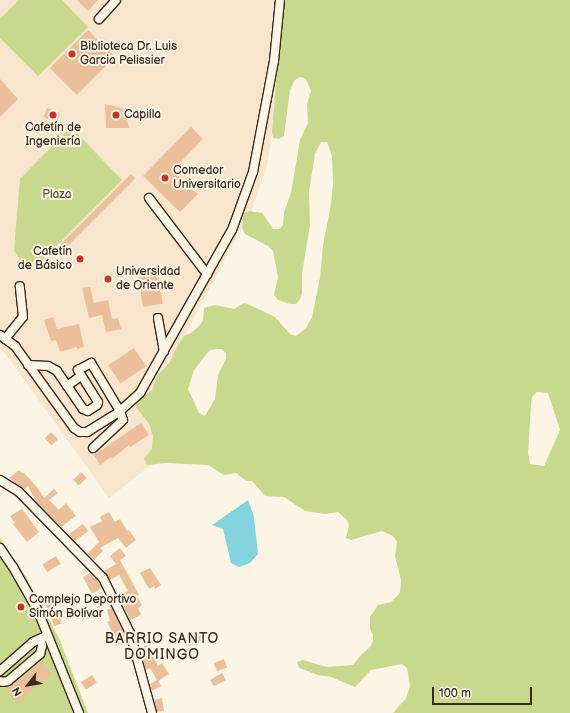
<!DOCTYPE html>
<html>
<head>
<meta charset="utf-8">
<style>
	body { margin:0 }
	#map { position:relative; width:570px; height:713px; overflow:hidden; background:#fcf5e5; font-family:"Balsamiq Sans",sans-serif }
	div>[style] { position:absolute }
	.built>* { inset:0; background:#f7e5ce }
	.green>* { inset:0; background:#c8d98e }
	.water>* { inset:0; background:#83d4de }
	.building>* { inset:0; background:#ebbf9a; transform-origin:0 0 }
	.roads { filter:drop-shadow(1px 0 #3b2a1e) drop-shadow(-1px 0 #3b2a1e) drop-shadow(0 1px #3b2a1e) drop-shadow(0 -1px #3b2a1e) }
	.minor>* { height:8px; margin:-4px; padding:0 4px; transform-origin:4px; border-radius:4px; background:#fcf5e5 }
	.dots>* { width:11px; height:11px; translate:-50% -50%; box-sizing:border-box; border:2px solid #fcf5e5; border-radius:50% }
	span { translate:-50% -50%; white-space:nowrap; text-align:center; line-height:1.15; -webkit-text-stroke:4px #fcf5e5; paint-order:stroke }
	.poi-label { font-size:12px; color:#3b2a1e }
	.left { translate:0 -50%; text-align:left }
	.right { translate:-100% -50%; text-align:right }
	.park-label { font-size:12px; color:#5e563a }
	.quarter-label { font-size:14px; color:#3b2a1e; letter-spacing:1px }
	.north { position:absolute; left:8px; top:665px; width:40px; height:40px; -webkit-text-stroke:3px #fcf5e5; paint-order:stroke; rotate:239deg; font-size:11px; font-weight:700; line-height:16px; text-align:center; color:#3b2a1e }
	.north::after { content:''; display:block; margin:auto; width:14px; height:18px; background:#3b2a1e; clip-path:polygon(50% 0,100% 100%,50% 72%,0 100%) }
	.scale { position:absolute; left:432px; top:687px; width:100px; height:18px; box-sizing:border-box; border:2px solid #3b2a1e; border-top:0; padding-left:5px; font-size:12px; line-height:14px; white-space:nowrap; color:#3b2a1e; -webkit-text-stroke:3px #fcf5e5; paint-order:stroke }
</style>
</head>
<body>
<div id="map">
	<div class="built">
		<i style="clip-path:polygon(0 0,291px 0,267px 166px,252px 209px,147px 406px,173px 448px,109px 498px,4px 352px,0 348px)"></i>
	</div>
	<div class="green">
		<i style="clip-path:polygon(19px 0,62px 0,88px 27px,38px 76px,0 38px,0 19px)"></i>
		<i style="clip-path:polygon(evenodd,283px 0,570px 0,570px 713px,393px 713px,406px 698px,410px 686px,407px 668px,402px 664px,371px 670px,355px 687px,331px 677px,318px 675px,299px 668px,297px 662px,303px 660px,327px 667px,353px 665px,361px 655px,370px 647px,373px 641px,373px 635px,370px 629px,370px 617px,378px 605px,391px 602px,400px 593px,401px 580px,395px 556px,397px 542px,393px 536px,382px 531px,351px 540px,346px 538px,349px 526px,347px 520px,338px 512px,325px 514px,305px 511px,284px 497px,265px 496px,252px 481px,246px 481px,236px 473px,224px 475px,208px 465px,166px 463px,147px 465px,144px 459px,152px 449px,153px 436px,149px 424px,136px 407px,137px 401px,152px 390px,157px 376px,170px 362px,178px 345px,185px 335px,191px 333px,200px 325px,203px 320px,204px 308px,215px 305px,234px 309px,244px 303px,250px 305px,275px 317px,290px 334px,296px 336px,306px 328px,312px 317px,320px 278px,323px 245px,331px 204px,333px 183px,332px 156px,327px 142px,321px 142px,315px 154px,309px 192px,310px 225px,302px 274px,302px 293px,300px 299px,296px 304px,290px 304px,278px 300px,274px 295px,278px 277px,273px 251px,268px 246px,245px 234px,242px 228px,244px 213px,250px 211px,262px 213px,273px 229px,279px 229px,283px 225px,284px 212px,291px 193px,300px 140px,308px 123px,307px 104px,311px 91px,306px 79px,300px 77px,295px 80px,290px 90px,284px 136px,279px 139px,273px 138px,272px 132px,283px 0,215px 349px,221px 349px,226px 353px,226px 359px,218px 375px,215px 399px,205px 416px,199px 413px,188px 389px,194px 370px,209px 351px,215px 349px,283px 0,537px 392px,548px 393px,560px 430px,544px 466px,530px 464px,528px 453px,531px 405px,532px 397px,537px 392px)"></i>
		<i style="clip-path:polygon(71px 127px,122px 180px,38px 265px,27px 268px,21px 262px,14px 250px,20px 179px)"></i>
		<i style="clip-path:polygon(0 538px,26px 577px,59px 638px,88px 713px,0 713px)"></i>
	</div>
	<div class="water">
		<i style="clip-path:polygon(248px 500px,254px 517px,258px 554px,250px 563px,239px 567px,231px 563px,223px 529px,212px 525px)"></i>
	</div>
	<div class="building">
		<i style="clip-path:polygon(77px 0,98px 0,88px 11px)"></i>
		<i style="left:88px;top:30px;width:38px;height:54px;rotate:45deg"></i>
		<i style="clip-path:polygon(0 79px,18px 99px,0 117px)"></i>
		<i style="clip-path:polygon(105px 104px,125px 109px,129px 128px,106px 128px)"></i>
		<i style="left:47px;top:108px;width:14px;height:10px;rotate:21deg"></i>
		<i style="clip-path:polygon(191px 127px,203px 139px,173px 170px,198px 194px,180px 212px,143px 176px)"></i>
		<i style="left:131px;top:174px;width:6px;height:100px;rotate:45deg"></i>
		<i style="left:158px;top:274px;width:30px;height:20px;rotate:81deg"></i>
		<i style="clip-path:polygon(90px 287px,94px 303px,108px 300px,112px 319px,118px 318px,121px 329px,106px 332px,102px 315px,89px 318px,82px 288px)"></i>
		<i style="clip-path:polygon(53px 317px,57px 329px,79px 324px,84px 347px,77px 349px,77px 347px,60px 352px,56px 340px,51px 341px,44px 320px)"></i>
		<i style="left:134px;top:348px;width:22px;height:31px;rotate:56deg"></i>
		<i style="clip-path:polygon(141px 423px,149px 435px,130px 447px,129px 445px,112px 459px,111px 457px,100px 465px,94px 455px)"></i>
		<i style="left:51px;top:432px;width:10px;height:9px;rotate:45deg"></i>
		<i style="clip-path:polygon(19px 470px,22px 473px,23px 472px,37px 487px,44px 498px,54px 489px,58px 493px,49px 500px,59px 510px,66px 503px,76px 516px,61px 527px,37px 503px,28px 486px,24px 490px,9px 478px)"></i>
		<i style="left:81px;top:472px;width:8px;height:11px;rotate:45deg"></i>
		<i style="clip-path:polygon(22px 509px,39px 532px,27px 542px,13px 524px,15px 523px,10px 516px)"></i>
		<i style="clip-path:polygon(109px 512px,115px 522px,120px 519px,127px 531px,129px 530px,136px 540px,126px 548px,118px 538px,100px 548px,103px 551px,94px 560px,87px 554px,99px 542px,90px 527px,102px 521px,100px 517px)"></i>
		<i style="left:83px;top:524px;width:9px;height:18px;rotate:54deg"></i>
		<i style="clip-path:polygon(120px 548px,126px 556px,120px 560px,139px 595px,137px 596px,142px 605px,138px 608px,141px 615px,130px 620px,119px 596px,128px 591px,119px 575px,110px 580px,104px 571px,116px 564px,110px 556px)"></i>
		<i style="left:56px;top:556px;width:9px;height:16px;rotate:58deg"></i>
		<i style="clip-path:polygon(150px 568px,161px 585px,155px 589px,154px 586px,149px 589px,140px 573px)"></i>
		<i style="clip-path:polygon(90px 573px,98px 581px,102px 588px,92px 594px,83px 577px)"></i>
		<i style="left:53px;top:602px;width:23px;height:8px;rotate:67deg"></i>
		<i style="clip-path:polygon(112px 608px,127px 641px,115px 646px,112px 638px,115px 637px,107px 622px,110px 621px,107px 610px)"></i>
		<i style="clip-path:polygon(198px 633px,202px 640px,189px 646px,186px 640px)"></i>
		<i style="clip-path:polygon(147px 645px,158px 666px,162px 663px,169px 674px,158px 681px,161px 686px,152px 691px,150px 684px,157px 680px,150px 668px,146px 670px,142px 656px,145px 654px,142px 647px)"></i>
		<i style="left:224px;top:659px;width:9px;height:11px;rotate:69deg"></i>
		<i style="left:41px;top:662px;width:16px;height:45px;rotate:50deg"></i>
		<i style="clip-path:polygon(222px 673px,226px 680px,214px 686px,210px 680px)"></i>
		<i style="left:92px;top:675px;width:9px;height:13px;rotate:58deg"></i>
		<i style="clip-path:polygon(162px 698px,164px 711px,157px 712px,154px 700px)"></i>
	</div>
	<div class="roads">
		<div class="minor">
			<i style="left:99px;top:19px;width:25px;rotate:-48deg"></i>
			<i style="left:149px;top:198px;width:96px;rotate:52.7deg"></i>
			<i style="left:158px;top:318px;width:34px;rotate:80deg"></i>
			<i style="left:0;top:335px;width:19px;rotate:36deg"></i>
			<i style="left:15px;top:346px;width:101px;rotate:54.3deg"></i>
			<i style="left:74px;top:428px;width:7px;rotate:34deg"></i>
			<i style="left:80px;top:432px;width:7px"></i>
			<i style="left:87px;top:432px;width:39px;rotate:-32deg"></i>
			<i style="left:120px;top:411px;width:27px;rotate:-42deg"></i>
			<i style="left:140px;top:393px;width:187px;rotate:-60.6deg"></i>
			<i style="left:232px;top:230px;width:62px;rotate:-70.1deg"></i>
			<i style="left:253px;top:172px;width:113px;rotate:-79.3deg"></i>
			<i style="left:274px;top:61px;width:61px;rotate:-84.4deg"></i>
			<i style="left:5px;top:339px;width:28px;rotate:-51deg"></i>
			<i style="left:23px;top:317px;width:31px;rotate:-96deg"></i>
			<i style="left:28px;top:365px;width:20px;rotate:3deg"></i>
			<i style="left:48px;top:366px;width:10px;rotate:29deg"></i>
			<i style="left:57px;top:371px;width:46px;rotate:55.6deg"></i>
			<i style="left:83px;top:409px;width:5px;rotate:22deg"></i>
			<i style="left:88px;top:411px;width:11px;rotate:-34deg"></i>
			<i style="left:97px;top:405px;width:3px;rotate:-72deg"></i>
			<i style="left:98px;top:402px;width:38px;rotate:-122deg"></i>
			<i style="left:78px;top:370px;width:15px;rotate:-28deg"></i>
			<i style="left:91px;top:363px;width:56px;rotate:58.9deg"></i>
			<i style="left:120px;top:411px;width:9px;rotate:72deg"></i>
			<i style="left:123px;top:420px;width:41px;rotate:137deg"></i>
			<i style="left:67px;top:386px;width:17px;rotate:-36deg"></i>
			<i style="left:0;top:480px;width:22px;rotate:32deg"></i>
			<i style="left:19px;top:492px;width:120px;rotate:45.7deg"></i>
			<i style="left:103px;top:578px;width:61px;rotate:63.9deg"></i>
			<i style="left:130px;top:633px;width:83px;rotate:74.6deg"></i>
			<i style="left:0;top:548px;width:23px;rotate:56deg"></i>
			<i style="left:13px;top:567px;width:51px;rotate:60.4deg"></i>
			<i style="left:38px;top:611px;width:110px;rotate:68.1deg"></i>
			<i style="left:0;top:671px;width:44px;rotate:-41.3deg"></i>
			<i style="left:33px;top:642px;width:14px;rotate:-25deg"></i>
			<i style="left:0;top:681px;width:3px;rotate:18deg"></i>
			<i style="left:3px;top:682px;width:5px;rotate:-11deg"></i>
			<i style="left:8px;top:681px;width:42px;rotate:-40.2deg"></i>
			<i style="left:40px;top:654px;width:8px;rotate:-76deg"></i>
			<i style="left:42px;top:646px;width:7px;rotate:-98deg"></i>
		</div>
	</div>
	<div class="dots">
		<i style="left:72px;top:54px;background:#c8321e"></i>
		<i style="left:53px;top:115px;background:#c8321e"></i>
		<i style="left:116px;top:115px;background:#c8321e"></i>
		<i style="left:165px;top:178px;background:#c8321e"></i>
		<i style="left:80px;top:259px;background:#c8321e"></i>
		<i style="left:108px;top:279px;background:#c8321e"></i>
		<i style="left:21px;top:607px;background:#c8321e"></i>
	</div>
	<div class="poi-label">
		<span class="left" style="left:80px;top:54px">Biblioteca Dr. Luis<br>Garcia Pelissier</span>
		<span class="left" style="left:124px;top:115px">Capilla</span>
		<span style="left:53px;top:135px">Cafetín de<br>Ingeniería</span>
		<span class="left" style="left:173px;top:178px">Comedor<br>Universitario</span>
		<span class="right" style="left:72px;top:259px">Cafetín<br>de Básico</span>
		<span class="left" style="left:116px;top:279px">Universidad<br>de Oriente</span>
		<span class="left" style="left:29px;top:607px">Complejo Deportivo<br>Simón Bolívar</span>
	</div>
	<div class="park-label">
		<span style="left:57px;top:195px">Plaza</span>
	</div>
	<div class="quarter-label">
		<span style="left:162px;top:647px">BARRIO SANTO<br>DOMINGO</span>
	</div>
	<div class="north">N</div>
	<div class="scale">100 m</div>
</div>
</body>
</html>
